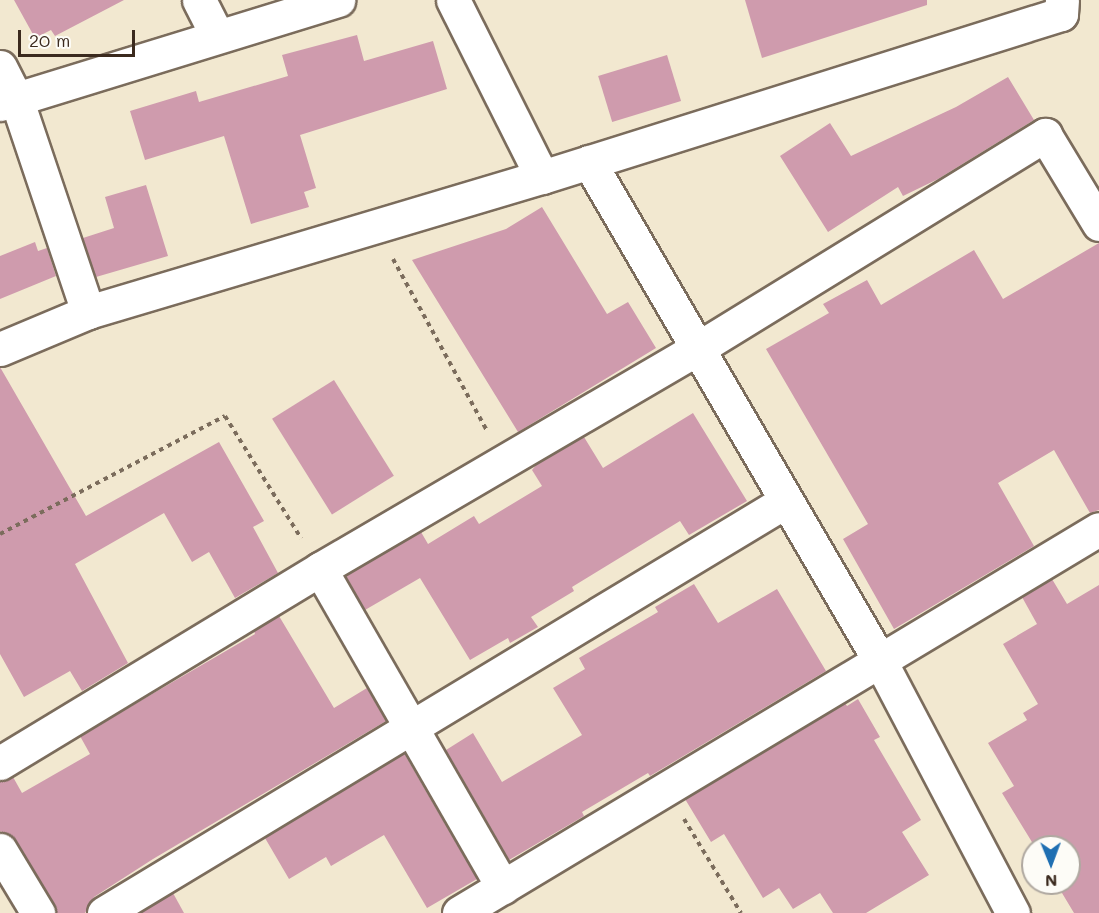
<!DOCTYPE html>
<html>
<head>
<meta charset="utf-8">
<style>
	body { margin:0 }
	#map { position:relative; width:1099px; height:913px; overflow:hidden; background:#f2e8d0; font-family:Mali,sans-serif }
	div>[style] { position:absolute }
	.building>* { inset:0; background:#cf9bad; transform-origin:0 0 }
	.path>* { height:4px; margin-top:-2px; transform-origin:0; background:repeating-linear-gradient(90deg,#7b6c5c 0 4.5px,transparent 0 9px) }
	.roads { filter:drop-shadow(2px 0 #7b6c5c) drop-shadow(-2px 0 #7b6c5c) drop-shadow(0 2px #7b6c5c) drop-shadow(0 -2px #7b6c5c) }
	.street>* { height:33px; margin:-16.5px; padding:0 16.5px; transform-origin:16.5px; border-radius:16.5px; background:#fff }
	.secondary>* { height:33px; margin:-16.5px; padding:0 16.5px; transform-origin:16.5px; border-radius:16.5px; background:#fff }
	span { translate:-50% -50%; white-space:nowrap; text-align:center; line-height:1.15; -webkit-text-stroke:4.5px #fdfcf7; paint-order:stroke }
	.north { position:absolute; left:1021px; top:835px; width:60px; height:60px; box-sizing:border-box; background:#fdfcf7; border:2px solid #afa8a0; border-radius:50%; rotate:179deg; font-size:16px; font-weight:700; line-height:24px; text-align:center; color:#3b2a1e }
	.north::after { content:''; display:block; margin:auto; width:21px; height:27px; background:#1f6fb2; clip-path:polygon(50% 0,100% 100%,50% 72%,0 100%) }
	.scale { position:absolute; left:18px; top:30px; width:117px; height:27px; box-sizing:border-box; border:3px solid #3b2a1e; border-top:0; padding-left:8px; font-size:18px; line-height:21px; white-space:nowrap; color:#3b2a1e; -webkit-text-stroke:4px #fdfcf7; paint-order:stroke }
</style>
</head>
<body>
<div id="map">
	<div class="building">
		<i style="clip-path:polygon(14px 0,124px 0,55px 36px,51px 30px,35px 38px)"></i>
		<i style="clip-path:polygon(745px 0,927px 0,927px 5px,762px 58px)"></i>
		<i style="clip-path:polygon(357px 35px,364px 61px,433px 41px,447px 89px,300px 135px,316px 188px,304px 192px,309px 207px,251px 224px,224px 136px,145px 160px,130px 111px,196px 91px,199px 102px,288px 76px,282px 55px)"></i>
		<i style="left:667px;top:55px;width:48px;height:72px;rotate:73deg"></i>
		<i style="clip-path:polygon(1008px 77px,1034px 120px,938px 179px,903px 196px,898px 187px,828px 232px,780px 156px,830px 123px,851px 156px,956px 107px)"></i>
		<i style="clip-path:polygon(146px 185px,168px 256px,96px 277px,83px 238px,114px 228px,105px 197px)"></i>
		<i style="clip-path:polygon(542px 207px,607px 314px,628px 302px,656px 348px,518px 432px,412px 260px,506px 229px)"></i>
		<i style="clip-path:polygon(35px 242px,38px 251px,47px 248px,56px 276px,0 299px,0 256px)"></i>
		<i style="clip-path:polygon(1099px 243px,1099px 510px,1090px 513px,1054px 450px,998px 483px,1034px 546px,894px 629px,843px 539px,868px 524px,766px 349px,829px 313px,823px 304px,867px 280px,881px 305px,974px 250px,1003px 299px)"></i>
		<i style="clip-path:polygon(0 367px,86px 516px,219px 442px,264px 521px,253px 527px,278px 573px,235px 598px,209px 552px,192px 562px,164px 513px,75px 564px,128px 663px,82px 691px,70px 671px,24px 697px,0 654px)"></i>
		<i style="left:334px;top:380px;width:113px;height:73px;rotate:58deg"></i>
		<i style="clip-path:polygon(693px 413px,747px 501px,689px 535px,680px 521px,572px 587px,574px 591px,531px 617px,538px 627px,510px 643px,508px 638px,470px 660px,420px 578px,365px 610px,346px 576px,421px 532px,428px 544px,474px 516px,479px 524px,542px 486px,532px 470px,537px 464px,584px 437px,603px 468px)"></i>
		<i style="clip-path:polygon(1052px 579px,1067px 604px,1099px 585px,1099px 913px,1074px 913px,1056px 883px,1069px 883px,1069px 847px,1035px 847px,1002px 793px,1014px 786px,988px 743px,1027px 720px,1023px 713px,1038px 704px,1003px 644px,1037px 624px,1022px 597px)"></i>
		<i style="clip-path:polygon(694px 584px,718px 623px,777px 589px,826px 671px,650px 776px,648px 773px,582px 812px,584px 816px,509px 860px,446px 750px,473px 733px,502px 782px,582px 735px,553px 688px,585px 669px,579px 658px,658px 612px,655px 607px)"></i>
		<i style="clip-path:polygon(279px 616px,334px 708px,367px 688px,386px 721px,153px 859px,94px 897px,85px 913px,57px 913px,16px 840px,0 831px,0 782px,13px 777px,22px 793px,90px 754px,80px 736px,255px 634px,254px 631px)"></i>
		<i style="clip-path:polygon(858px 699px,880px 737px,874px 740px,921px 820px,902px 832px,929px 875px,866px 913px,833px 913px,820px 893px,793px 909px,779px 888px,763px 898px,724px 834px,711px 842px,685px 799px,845px 703px,847px 706px)"></i>
		<i style="clip-path:polygon(404px 753px,477px 879px,427px 908px,384px 835px,331px 866px,326px 857px,289px 879px,265px 838px)"></i>
		<i style="clip-path:polygon(173px 893px,184px 913px,140px 913px)"></i>
	</div>
	<div class="path">
		<i style="left:393px;top:259px;width:194px;rotate:61.3deg"></i>
		<i style="left:0;top:534px;width:254px;rotate:-27.7deg"></i>
		<i style="left:225px;top:416px;width:144px;rotate:58.1deg"></i>
		<i style="left:684px;top:819px;width:110px;rotate:58.8deg"></i>
	</div>
	<div class="roads">
		<div class="street">
			<i style="left:199px;top:0;width:39px;rotate:63deg"></i>
			<i style="left:453px;top:0;width:198px;rotate:63.3deg"></i>
			<i style="left:0;top:67px;width:35px;rotate:63deg"></i>
			<i style="left:16px;top:98px;width:226px;rotate:71.4deg"></i>
			<i style="left:0;top:104px;width:354px;rotate:-17.1deg"></i>
			<i style="left:0;top:349px;width:95px;rotate:-22.8deg"></i>
			<i style="left:88px;top:312px;width:474px;rotate:-16.6deg"></i>
			<i style="left:542px;top:177px;width:544px;rotate:-17.44deg"></i>
			<i style="left:1061px;top:14px;width:14px;rotate:-86deg"></i>
			<i style="left:320px;top:569px;width:367px;rotate:60.1deg"></i>
			<i style="left:0;top:763px;width:374px;rotate:-31.2deg"></i>
			<i style="left:320px;top:569px;width:436px;rotate:-30.3deg"></i>
			<i style="left:697px;top:349px;width:409px;rotate:-31.6deg"></i>
			<i style="left:1045px;top:135px;width:104px;rotate:58.8deg"></i>
			<i style="left:0;top:850px;width:74px;rotate:58.9deg"></i>
			<i style="left:104px;top:913px;width:795px;rotate:-31.15deg"></i>
			<i style="left:459px;top:913px;width:746px;rotate:-30.96deg"></i>
		</div>
		<div class="secondary">
			<i style="left:589px;top:162px;width:578px;rotate:59.75deg"></i>
			<i style="left:880px;top:661px;width:285px;rotate:62.2deg"></i>
		</div>
	</div>
	<div class="north">N</div>
	<div class="scale">20 m</div>
</div>
</body>
</html>
